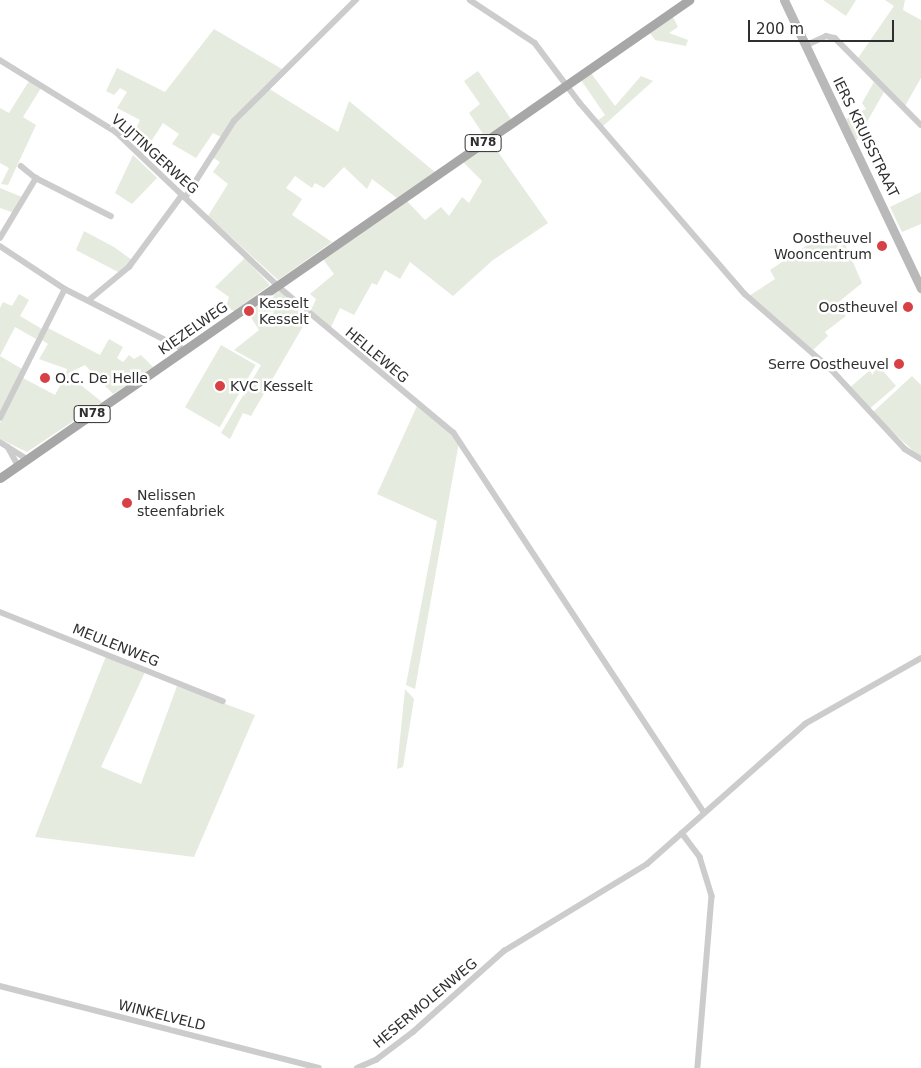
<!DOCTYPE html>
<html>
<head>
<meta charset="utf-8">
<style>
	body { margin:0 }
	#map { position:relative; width:921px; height:1068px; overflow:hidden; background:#fff; font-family:"DejaVu Sans",sans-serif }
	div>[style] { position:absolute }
	.green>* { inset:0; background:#e5ebde; transform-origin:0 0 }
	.street>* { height:5.5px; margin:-2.75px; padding:0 2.75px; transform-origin:2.75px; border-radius:2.75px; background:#ccc }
	.secondary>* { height:9px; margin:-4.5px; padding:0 4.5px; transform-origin:4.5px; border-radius:4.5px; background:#b9b9b9 }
	.primary>* { height:9px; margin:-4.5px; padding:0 4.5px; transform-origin:4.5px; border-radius:4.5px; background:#a7a7a7 }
	.dots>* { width:14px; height:14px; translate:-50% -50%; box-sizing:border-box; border:2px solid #fff; border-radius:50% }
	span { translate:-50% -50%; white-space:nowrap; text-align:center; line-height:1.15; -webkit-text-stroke:5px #fff; paint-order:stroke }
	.shield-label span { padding:1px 4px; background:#fff; border:1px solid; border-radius:4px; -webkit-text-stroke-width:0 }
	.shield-label { font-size:12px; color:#2f2f2f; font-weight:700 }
	.street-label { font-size:14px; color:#2f2f2f }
	.poi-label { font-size:14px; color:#2f2f2f }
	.right { translate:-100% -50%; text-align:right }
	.left { translate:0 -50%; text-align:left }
	.scale { position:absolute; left:748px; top:20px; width:146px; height:22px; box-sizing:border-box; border:2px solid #2f2f2f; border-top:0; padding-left:6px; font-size:15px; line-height:18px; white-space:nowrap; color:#2f2f2f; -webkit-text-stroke:4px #fff; paint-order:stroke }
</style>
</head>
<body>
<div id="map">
	<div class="green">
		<i style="clip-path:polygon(823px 0,856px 0,846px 16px)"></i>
		<i style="clip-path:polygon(885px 0,905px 0,903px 10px,921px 20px,921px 78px,905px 106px,858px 58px,894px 6px)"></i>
		<i style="clip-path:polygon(673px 17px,678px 27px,669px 33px,688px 40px,686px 46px,655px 40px,650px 33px)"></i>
		<i style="clip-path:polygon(214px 29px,282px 69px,221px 137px,213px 133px,196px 158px,172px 144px,179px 134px,163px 123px,141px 157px,129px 143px,140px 120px,117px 108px,127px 92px,120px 88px,114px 95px,106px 91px,117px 68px,165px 92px)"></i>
		<i style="clip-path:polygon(478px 71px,511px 119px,485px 137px,469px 113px,480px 104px,464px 81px)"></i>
		<i style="clip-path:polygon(591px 73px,615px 106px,641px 76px,653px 81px,602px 127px,597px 121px,605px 115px,581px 80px)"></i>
		<i style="clip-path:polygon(29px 81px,41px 88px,23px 117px,36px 125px,8px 185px,1px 184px,9px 168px,0 163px,0 108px,9px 113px)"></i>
		<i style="clip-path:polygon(874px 82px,884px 92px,856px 141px,846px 119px,866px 109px,862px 103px)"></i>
		<i style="clip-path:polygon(268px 88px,338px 132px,349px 101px,435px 172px,397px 198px,372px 179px,367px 189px,344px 167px,324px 188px,315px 183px,312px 188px,295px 176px,286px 188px,302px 199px,292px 215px,332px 242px,278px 280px,208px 216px,228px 184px,213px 172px,220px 162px,212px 157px,233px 125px)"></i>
		<i style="clip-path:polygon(491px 142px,548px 223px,493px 260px,453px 296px,410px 262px,400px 279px,385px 270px,377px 285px,372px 283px,354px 315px,340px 308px,330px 329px,310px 312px,316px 299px,310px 294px,334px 274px,323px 259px,407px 201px,425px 220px,441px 207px,449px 216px,462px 197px,469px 203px,482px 181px,463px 162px)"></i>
		<i style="clip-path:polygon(133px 155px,157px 178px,132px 204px,115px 193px)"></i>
		<i style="clip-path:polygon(0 188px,22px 197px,14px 213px,0 208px)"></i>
		<i style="clip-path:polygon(921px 192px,921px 224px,902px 232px,890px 207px)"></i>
		<i style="clip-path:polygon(830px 230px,839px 247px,845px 244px,862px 283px,835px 305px,846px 316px,825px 332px,828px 336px,813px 350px,749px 296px,775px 279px,770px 270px)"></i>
		<i style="clip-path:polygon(84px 231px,114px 247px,132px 260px,120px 273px,76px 250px)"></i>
		<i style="clip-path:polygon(245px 258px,270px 285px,234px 311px,226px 307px,229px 297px,215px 287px)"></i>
		<i style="clip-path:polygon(279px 291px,309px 316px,251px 416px,243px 413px,230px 439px,221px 433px,261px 365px,234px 350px,259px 330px,248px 313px)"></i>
		<i style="clip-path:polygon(19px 294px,29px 300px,20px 316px,42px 329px,36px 339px,15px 327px,0 356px,22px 369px,0 412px,0 308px,3px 302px,12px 306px)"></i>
		<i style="clip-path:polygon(48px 328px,100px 355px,109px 339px,123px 347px,117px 358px,123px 362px,129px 355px,134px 359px,141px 355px,153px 367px,113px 394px,85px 365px,67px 374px,102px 402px,27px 452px,0 439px,0 423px,23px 378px,55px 395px,66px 375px,67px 369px,39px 359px,48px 344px,42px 340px)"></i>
		<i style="left:221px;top:345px;width:40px;height:72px;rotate:30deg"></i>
		<i style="left:877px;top:364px;width:29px;height:35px;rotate:49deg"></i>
		<i style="clip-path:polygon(912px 376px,921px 385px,921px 458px,872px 413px)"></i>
		<i style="clip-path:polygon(417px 406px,459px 442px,415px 689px,406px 685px,437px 521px,377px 494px)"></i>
		<i style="clip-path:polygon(106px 656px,145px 672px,101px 767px,141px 784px,177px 686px,255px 715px,194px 857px,35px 837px)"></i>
		<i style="clip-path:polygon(405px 689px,414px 699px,403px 767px,397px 769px)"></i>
	</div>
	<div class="street">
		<i style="left:470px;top:0;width:78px;rotate:33.5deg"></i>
		<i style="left:535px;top:43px;width:75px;rotate:53.1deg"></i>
		<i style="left:580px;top:103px;width:252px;rotate:49.2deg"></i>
		<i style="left:745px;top:294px;width:114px;rotate:41.1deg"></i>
		<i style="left:831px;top:369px;width:109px;rotate:47.2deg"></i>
		<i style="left:905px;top:449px;width:19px;rotate:32deg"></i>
		<i style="left:807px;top:45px;width:21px;rotate:-25deg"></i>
		<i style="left:826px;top:36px;width:9px;rotate:13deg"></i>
		<i style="left:835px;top:38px;width:122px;rotate:45.3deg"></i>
		<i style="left:0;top:60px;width:137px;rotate:31.8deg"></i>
		<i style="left:116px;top:132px;width:224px;rotate:43.5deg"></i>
		<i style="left:278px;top:286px;width:229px;rotate:39.9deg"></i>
		<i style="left:454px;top:433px;width:454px;rotate:56.6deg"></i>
		<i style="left:21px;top:166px;width:19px;rotate:39deg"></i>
		<i style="left:185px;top:198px;width:91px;rotate:-57.5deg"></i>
		<i style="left:234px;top:121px;width:172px;rotate:-44.8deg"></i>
		<i style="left:0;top:238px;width:70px;rotate:-59deg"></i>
		<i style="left:36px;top:178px;width:84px;rotate:26.9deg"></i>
		<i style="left:0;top:246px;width:78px;rotate:33.5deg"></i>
		<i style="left:65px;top:289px;width:135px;rotate:26.9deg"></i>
		<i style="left:89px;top:300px;width:52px;rotate:-39.5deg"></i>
		<i style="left:129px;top:267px;width:89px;rotate:-53.6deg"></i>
		<i style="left:0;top:418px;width:144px;rotate:-63.3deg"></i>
		<i style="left:0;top:442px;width:32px;rotate:32deg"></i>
		<i style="left:8px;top:447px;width:21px;rotate:61deg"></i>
		<i style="left:0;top:612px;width:240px;rotate:21.8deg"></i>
		<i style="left:682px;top:833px;width:30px;rotate:53deg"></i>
		<i style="left:700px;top:857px;width:41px;rotate:72.9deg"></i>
		<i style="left:712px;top:896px;width:173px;rotate:94.7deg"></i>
		<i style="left:0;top:986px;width:329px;rotate:14.4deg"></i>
		<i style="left:357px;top:1068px;width:21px;rotate:-23deg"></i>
		<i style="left:376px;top:1060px;width:46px;rotate:-37.1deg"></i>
		<i style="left:413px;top:1032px;width:122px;rotate:-41.7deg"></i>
		<i style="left:504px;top:951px;width:167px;rotate:-31.3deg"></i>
		<i style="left:647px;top:864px;width:211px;rotate:-41.5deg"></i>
		<i style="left:805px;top:724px;width:133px;rotate:-29.6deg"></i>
	</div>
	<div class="secondary">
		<i style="left:784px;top:0;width:319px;rotate:64.6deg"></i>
	</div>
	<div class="primary">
		<i style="left:0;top:478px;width:839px;rotate:-34.75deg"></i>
	</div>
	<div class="dots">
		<i style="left:882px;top:246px;background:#d74045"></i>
		<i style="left:908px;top:307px;background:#d74045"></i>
		<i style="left:249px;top:311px;background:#d74045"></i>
		<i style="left:899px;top:364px;background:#d74045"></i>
		<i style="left:45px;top:378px;background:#d74045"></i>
		<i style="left:220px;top:386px;background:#d74045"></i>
		<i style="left:127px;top:503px;background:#d74045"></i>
	</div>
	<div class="shield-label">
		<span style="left:483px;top:143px">N78</span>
		<span style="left:92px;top:414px">N78</span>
	</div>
	<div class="street-label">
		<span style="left:866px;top:137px;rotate:64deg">IERS KRUISSTRAAT</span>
		<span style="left:155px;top:154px;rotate:42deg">VLIJTINGERWEG</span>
		<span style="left:193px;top:328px;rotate:-35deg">KIEZELWEG</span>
		<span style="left:377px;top:355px;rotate:40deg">HELLEWEG</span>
		<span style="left:116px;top:645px;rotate:22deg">MEULENWEG</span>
		<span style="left:425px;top:1003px;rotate:-40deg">HESERMOLENWEG</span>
		<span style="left:162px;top:1015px;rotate:14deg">WINKELVELD</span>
	</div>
	<div class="poi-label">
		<span class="right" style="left:872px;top:246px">Oostheuvel<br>Wooncentrum</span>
		<span class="left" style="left:259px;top:311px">Kesselt<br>Kesselt</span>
		<span class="right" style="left:898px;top:307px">Oostheuvel</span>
		<span class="right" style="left:889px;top:364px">Serre Oostheuvel</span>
		<span class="left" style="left:55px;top:378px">O.C. De Helle</span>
		<span class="left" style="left:230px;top:386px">KVC Kesselt</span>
		<span class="left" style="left:137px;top:503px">Nelissen<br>steenfabriek</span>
	</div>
	<div class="scale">200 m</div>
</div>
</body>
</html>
